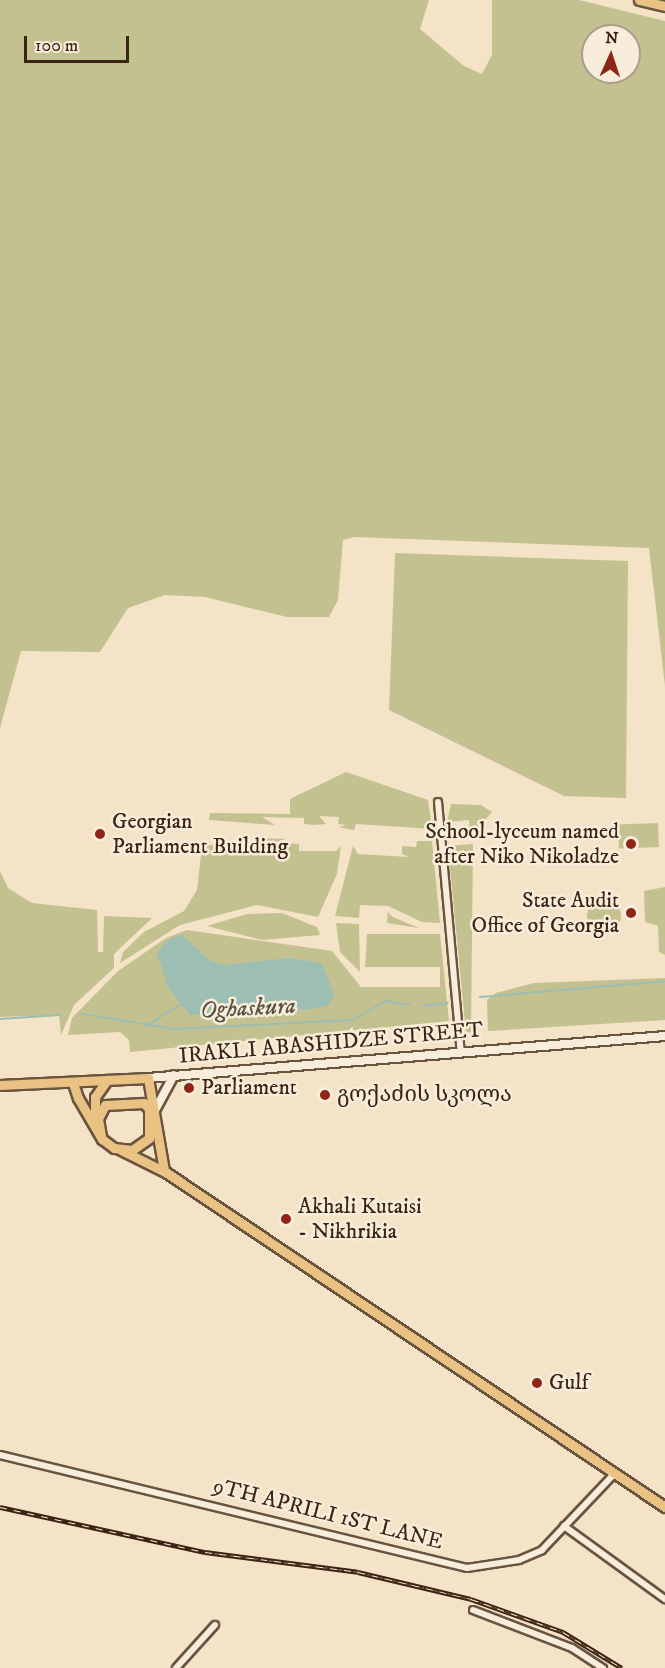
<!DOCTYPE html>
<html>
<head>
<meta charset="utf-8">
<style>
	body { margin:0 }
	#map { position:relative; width:665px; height:1668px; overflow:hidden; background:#f4e3c7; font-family:"IM FELL DW Pica","Noto Serif Georgian",serif }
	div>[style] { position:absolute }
	.green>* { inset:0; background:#c4c190; transform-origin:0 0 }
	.round { border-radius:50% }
	.water>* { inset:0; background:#9cbeb3 }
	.stream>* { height:2px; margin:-1px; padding:0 1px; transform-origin:1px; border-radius:1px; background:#9cbeb3 }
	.roads { filter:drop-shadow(2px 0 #69543f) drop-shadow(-2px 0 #69543f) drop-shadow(0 2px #69543f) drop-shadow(0 -2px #69543f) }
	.minor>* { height:6px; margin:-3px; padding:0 3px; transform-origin:3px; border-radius:3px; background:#f8eddb }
	.secondary>* { height:8px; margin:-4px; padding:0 4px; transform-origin:4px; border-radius:4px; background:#f8eddb }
	.primary>* { height:9px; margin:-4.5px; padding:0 4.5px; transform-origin:4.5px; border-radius:4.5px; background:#eac284 }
	.rail>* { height:4.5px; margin-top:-2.25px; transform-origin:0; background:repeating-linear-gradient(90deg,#f8eddb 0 7px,#3b2412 0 14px); box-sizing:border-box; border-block:2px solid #3b2412 }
	.dots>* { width:16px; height:16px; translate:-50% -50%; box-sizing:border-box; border:3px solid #f8eddb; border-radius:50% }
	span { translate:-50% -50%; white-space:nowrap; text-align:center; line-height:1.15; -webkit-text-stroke:5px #f8eddb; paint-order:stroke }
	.poi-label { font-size:22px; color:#3b2412 }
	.left { translate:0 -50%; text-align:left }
	.right { translate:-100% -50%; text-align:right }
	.street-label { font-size:22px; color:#3b2412 }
	.water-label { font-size:24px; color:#585242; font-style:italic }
	.north { position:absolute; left:581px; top:24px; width:60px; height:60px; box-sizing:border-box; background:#f8eddb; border:2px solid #ac9d8b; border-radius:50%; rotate:3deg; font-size:16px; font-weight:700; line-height:24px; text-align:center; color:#3b2412 }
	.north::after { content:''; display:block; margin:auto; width:21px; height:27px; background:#8f2418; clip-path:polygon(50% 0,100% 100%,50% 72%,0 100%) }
	.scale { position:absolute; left:24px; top:36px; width:105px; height:27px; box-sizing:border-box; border:3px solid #3b2412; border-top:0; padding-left:8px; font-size:18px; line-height:21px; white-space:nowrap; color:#3b2412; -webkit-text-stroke:4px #f8eddb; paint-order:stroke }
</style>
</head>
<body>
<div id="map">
	<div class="green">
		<i style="clip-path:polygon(evenodd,0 0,429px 0,420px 29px,464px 66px,482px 74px,492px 55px,492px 0,579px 0,665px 21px,665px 686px,649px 548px,354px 537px,343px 540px,338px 600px,329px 617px,287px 617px,205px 597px,165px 595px,128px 608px,100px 652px,21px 651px,0 728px,0 0,593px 36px,629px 36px,629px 72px,593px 72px,593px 36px)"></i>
		<i style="clip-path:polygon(395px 553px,628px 561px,626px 798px,564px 796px,389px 710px)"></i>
		<i style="clip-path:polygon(346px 772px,428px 800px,432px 829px,356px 824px,354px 830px,339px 827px,346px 825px,338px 824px,339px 817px,319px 816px,326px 824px,314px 825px,304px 824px,304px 818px,262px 817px,275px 825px,209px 820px,210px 813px,290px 814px,290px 799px)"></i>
		<i style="clip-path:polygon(451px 804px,481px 805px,492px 812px,470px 836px,469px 820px,447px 822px)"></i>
		<i style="left:658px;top:823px;width:24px;height:40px;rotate:88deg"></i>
		<i style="clip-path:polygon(261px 838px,286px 839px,273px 843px,299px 844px,299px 851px,336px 851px,341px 846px,337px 874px,318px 917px,257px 905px,180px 925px,120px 963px,123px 952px,144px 932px,184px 911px,197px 890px,202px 845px,228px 845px,228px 853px,246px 853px,260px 850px,254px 846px,260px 846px)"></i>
		<i style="clip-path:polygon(417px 841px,432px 841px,440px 923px,422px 922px,388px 906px,360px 905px,359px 918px,335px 916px,353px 846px,358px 854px,409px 857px,402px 854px,402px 846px,416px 847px)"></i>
		<i style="clip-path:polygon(473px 844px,471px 1032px,466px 1033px,448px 846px)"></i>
		<i style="clip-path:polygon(0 871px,8px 888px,32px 903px,97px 910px,98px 952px,103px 952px,104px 916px,152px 918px,114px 954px,114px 968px,74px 1005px,61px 1035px,59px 1015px,0 1017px)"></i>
		<i style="clip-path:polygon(665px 887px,665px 955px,659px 952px,658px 926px,645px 922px,644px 891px)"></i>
		<i class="round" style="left:587px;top:899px;width:34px;height:34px"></i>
		<i style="clip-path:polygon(388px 912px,393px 917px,419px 928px,387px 923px)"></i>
		<i style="clip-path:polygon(282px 913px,317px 927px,320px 935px,262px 940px,207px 926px,247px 914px)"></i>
		<i style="clip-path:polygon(336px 923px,359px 924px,360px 972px,340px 952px)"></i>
		<i style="clip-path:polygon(187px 930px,332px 951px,361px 987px,440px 987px,440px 967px,365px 967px,367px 934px,440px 934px,449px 1021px,130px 1052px,129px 1040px,120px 1032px,68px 1035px,72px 1018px,118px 971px,166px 938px)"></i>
		<i style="clip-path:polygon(665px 978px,665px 1020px,488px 1031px,487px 1000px,496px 993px,534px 983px)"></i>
	</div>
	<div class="water">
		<i style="clip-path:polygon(182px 935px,209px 960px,225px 965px,289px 958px,322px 963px,334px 995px,329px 1005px,313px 1009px,190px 1015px,169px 989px,157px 953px,166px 941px)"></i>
	</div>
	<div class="stream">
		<i style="left:480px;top:997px;width:186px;rotate:-4.9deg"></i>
		<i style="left:423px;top:1006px;width:25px;rotate:-7deg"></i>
		<i style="left:83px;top:1014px;width:92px;rotate:9.4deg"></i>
		<i style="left:174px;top:1029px;width:179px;rotate:-2.9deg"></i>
		<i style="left:353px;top:1020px;width:38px;rotate:-30deg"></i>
		<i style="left:386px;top:1001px;width:24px;rotate:9deg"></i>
		<i style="left:0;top:1019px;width:60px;rotate:-3.8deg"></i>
		<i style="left:146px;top:1026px;width:41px;rotate:-32.2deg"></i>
	</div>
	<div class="roads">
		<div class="minor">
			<i style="left:438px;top:802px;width:252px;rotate:84.8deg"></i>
			<i style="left:0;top:1455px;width:480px;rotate:13.6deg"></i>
			<i style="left:467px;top:1568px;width:53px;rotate:-8.7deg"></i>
			<i style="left:519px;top:1560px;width:25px;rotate:-23deg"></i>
			<i style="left:542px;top:1550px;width:106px;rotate:-46.5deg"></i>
			<i style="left:564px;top:1526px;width:125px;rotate:35.9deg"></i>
			<i style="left:473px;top:1610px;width:106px;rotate:21deg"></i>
			<i style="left:572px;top:1648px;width:37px;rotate:33deg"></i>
			<i style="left:176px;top:1668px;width:58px;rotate:-47.8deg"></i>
		</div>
		<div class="secondary">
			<i style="left:148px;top:1078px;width:519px;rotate:-4.64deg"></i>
			<i style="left:153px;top:1114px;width:44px;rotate:-61.7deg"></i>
		</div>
		<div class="primary">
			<i style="left:639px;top:0;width:27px;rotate:13deg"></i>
			<i style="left:73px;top:1083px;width:16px;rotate:72deg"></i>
			<i style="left:78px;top:1098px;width:48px;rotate:59.7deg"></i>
			<i style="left:102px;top:1139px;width:15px;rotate:37deg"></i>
			<i style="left:114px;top:1148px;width:18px;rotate:6deg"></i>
			<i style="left:132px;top:1150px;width:21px;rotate:-35deg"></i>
			<i style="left:149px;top:1138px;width:29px;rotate:-90deg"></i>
			<i style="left:149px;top:1109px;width:8px;rotate:-130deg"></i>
			<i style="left:144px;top:1103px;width:39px;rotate:177deg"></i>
			<i style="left:105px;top:1105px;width:16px;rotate:117deg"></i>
			<i style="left:98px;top:1119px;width:17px;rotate:80deg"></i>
			<i style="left:0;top:1085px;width:148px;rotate:-2.7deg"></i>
			<i style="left:148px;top:1078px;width:94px;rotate:80.2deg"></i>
			<i style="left:95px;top:1119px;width:22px;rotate:-90deg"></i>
			<i style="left:95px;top:1097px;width:21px;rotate:-55deg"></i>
			<i style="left:121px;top:1150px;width:51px;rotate:26.6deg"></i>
			<i style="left:167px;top:1173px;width:600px;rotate:33.85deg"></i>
		</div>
	</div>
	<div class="rail">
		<i style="left:0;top:1507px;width:210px;rotate:12.4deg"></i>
		<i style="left:205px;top:1552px;width:154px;rotate:7.4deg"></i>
		<i style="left:358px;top:1572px;width:116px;rotate:13.4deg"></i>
		<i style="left:471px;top:1599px;width:98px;rotate:19.7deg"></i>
		<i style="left:563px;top:1632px;width:69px;rotate:31.4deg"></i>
	</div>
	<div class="dots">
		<i style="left:100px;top:834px;background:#8f2418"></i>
		<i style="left:631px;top:844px;background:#8f2418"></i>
		<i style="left:631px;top:913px;background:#8f2418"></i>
		<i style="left:189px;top:1088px;background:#8f2418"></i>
		<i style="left:325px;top:1095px;background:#8f2418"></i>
		<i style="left:286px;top:1219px;background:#8f2418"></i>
		<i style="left:537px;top:1383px;background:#8f2418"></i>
	</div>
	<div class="poi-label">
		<span class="left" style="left:112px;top:834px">Georgian<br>Parliament Building</span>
		<span class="right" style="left:619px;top:844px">School-lyceum named<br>after Niko Nikoladze</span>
		<span class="right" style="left:619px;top:913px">State Audit<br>Office of Georgia</span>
		<span class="left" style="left:201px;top:1088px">Parliament</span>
		<span class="left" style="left:337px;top:1095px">გოქაძის სკოლა</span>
		<span class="left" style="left:298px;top:1219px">Akhali Kutaisi<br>- Nikhrikia</span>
		<span class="left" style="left:549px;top:1383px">Gulf</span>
	</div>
	<div class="street-label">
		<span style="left:331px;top:1043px;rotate:-5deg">IRAKLI ABASHIDZE STREET</span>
		<span style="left:328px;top:1514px;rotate:14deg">9TH APRILI 1ST LANE</span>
	</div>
	<div class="water-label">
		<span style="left:248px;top:1009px;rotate:-3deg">Oghaskura</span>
	</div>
	<div class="north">N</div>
	<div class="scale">100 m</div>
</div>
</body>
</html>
